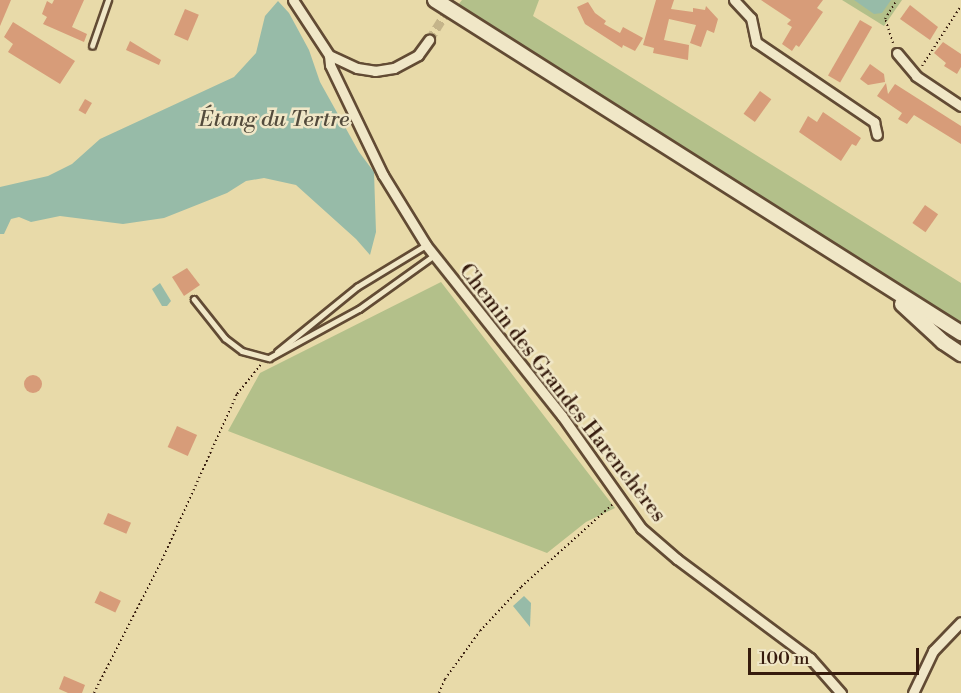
<!DOCTYPE html>
<html>
<head>
<meta charset="utf-8">
<style>
	body { margin:0 }
	#map { position:relative; width:961px; height:693px; overflow:hidden; background:#e8daa9; font-family:"Libre Bodoni",serif }
	div>[style] { position:absolute }
	.green>* { inset:0; background:#b3c08a }
	.water>* { inset:0; background:#97bba8 }
	.building>* { inset:0; background:#d79c79; transform-origin:0 0 }
	.round { border-radius:50% }
	.street-tunnel>* { height:9px; margin-top:-4.5px; transform-origin:0; background:repeating-linear-gradient(90deg,#c4b48a 0 9px,transparent 0 13.5px) }
	.path>* { height:2px; margin-top:-1px; transform-origin:0; background:repeating-linear-gradient(90deg,#361b0d 0 1.5px,transparent 0 4.5px) }
	.roads { filter:drop-shadow(2px 0 #624b34) drop-shadow(-2px 0 #624b34) drop-shadow(0 2px #624b34) drop-shadow(0 -2px #624b34) }
	.lane>* { height:4.5px; margin:-2.25px; padding:0 2.25px; transform-origin:2.25px; border-radius:2.25px; background:#f0e7c7 }
	.street>* { height:9px; margin:-4.5px; padding:0 4.5px; transform-origin:4.5px; border-radius:4.5px; background:#f0e7c7 }
	.secondary>* { height:14px; margin:-7px; padding:0 7px; transform-origin:7px; border-radius:7px; background:#f0e7c7 }
	span { translate:-50% -50%; white-space:nowrap; text-align:center; line-height:1.15; -webkit-text-stroke:5px #f0e7c7; paint-order:stroke }
	.street-label { font-size:21px; color:#361b0d }
	.water-label { font-size:22px; color:#534b3c; font-style:italic }
	.scale { position:absolute; left:748px; top:648px; width:171px; height:27px; box-sizing:border-box; border:3px solid #361b0d; border-top:0; padding-left:8px; font-size:18px; line-height:21px; white-space:nowrap; color:#361b0d; -webkit-text-stroke:4px #f0e7c7; paint-order:stroke }
</style>
</head>
<body>
<div id="map">
	<div class="green">
		<i style="clip-path:polygon(462px 0,539px 0,533px 16px,961px 283px,961px 326px,458px 5px)"></i>
		<i style="clip-path:polygon(842px 0,902px 0,884px 26px)"></i>
		<i style="clip-path:polygon(441px 282px,615px 508px,586px 522px,547px 553px,228px 431px,260px 373px)"></i>
	</div>
	<div class="water">
		<i style="clip-path:polygon(854px 0,891px 0,882px 13px,874px 14px)"></i>
		<i style="clip-path:polygon(278px 1px,289px 13px,309px 50px,320px 82px,359px 152px,374px 172px,376px 232px,370px 255px,356px 239px,296px 185px,264px 178px,246px 181px,227px 193px,164px 218px,123px 224px,60px 216px,31px 222px,19px 217px,11px 219px,4px 234px,0 234px,0 187px,48px 176px,72px 164px,100px 139px,234px 77px,256px 53px,265px 16px)"></i>
		<i style="clip-path:polygon(160px 283px,171px 301px,167px 306px,162px 306px,152px 289px)"></i>
		<i style="clip-path:polygon(524px 596px,531px 603px,530px 627px,513px 606px)"></i>
	</div>
	<div class="building">
		<i style="clip-path:polygon(0 0,11px 0,0 26px)"></i>
		<i style="clip-path:polygon(54px 0,84px 0,72px 27px,87px 34px,84px 42px,43px 24px,47px 17px,42px 14px,47px 1px,52px 4px)"></i>
		<i style="clip-path:polygon(656px 0,674px 0,671px 9px,693px 12px,693px 8px,705px 10px,706px 6px,718px 19px,714px 33px,707px 30px,701px 47px,690px 43px,696px 25px,669px 19px,664px 40px,689px 45px,688px 60px,653px 53px,654px 48px,643px 45px)"></i>
		<i style="clip-path:polygon(761px 0,823px 0,817px 8px,823px 12px,799px 47px,796px 45px,792px 51px,782px 44px,792px 27px,787px 24px,791px 20px)"></i>
		<i style="clip-path:polygon(588px 2px,595px 13px,606px 21px,604px 24px,620px 33px,623px 27px,643px 38px,635px 51px,623px 45px,622px 48px,585px 24px,577px 7px)"></i>
		<i style="clip-path:polygon(910px 5px,938px 27px,930px 40px,900px 19px)"></i>
		<i style="left:185px;top:9px;width:15px;height:28px;rotate:23deg"></i>
		<i style="left:860px;top:20px;width:14px;height:64px;rotate:30deg"></i>
		<i style="clip-path:polygon(13px 22px,75px 61px,60px 84px,8px 52px,13px 44px,4px 37px)"></i>
		<i style="clip-path:polygon(130px 41px,161px 60px,159px 65px,126px 50px)"></i>
		<i style="clip-path:polygon(943px 42px,961px 54px,961px 67px,957px 74px,944px 66px,946px 63px,934px 53px)"></i>
		<i style="clip-path:polygon(870px 64px,884px 74px,885px 82px,868px 85px,860px 79px)"></i>
		<i style="clip-path:polygon(886px 83px,888px 94px,895px 84px,961px 126px,961px 144px,914px 115px,907px 124px,898px 119px,902px 113px,877px 96px)"></i>
		<i style="left:760px;top:91px;width:14px;height:28px;rotate:36deg"></i>
		<i style="left:85px;top:99px;width:8px;height:13px;rotate:30deg"></i>
		<i style="clip-path:polygon(823px 112px,861px 138px,856px 146px,852px 144px,841px 161px,799px 132px,808px 116px,817px 122px)"></i>
		<i style="left:925px;top:205px;width:16px;height:22px;rotate:35deg"></i>
		<i style="clip-path:polygon(187px 268px,200px 285px,184px 296px,172px 277px)"></i>
		<i class="round" style="left:24px;top:375px;width:18px;height:18px"></i>
		<i style="left:177px;top:426px;width:22px;height:23px;rotate:24deg"></i>
		<i style="left:108px;top:513px;width:25px;height:12px;rotate:23deg"></i>
		<i style="left:100px;top:591px;width:23px;height:13px;rotate:25deg"></i>
		<i style="clip-path:polygon(64px 676px,85px 685px,82px 693px,68px 693px,59px 689px)"></i>
	</div>
	<div class="street-tunnel">
		<i style="left:429px;top:40px;width:47px;rotate:-58deg"></i>
	</div>
	<div class="path">
		<i style="left:893px;top:43px;width:25px;rotate:-108deg"></i>
		<i style="left:885px;top:19px;width:22px;rotate:-58deg"></i>
		<i style="left:922px;top:66px;width:72px;rotate:-57deg"></i>
		<i style="left:94px;top:693px;width:149px;rotate:-62.9deg"></i>
		<i style="left:162px;top:560px;width:182px;rotate:-65.7deg"></i>
		<i style="left:237px;top:394px;width:40px;rotate:-51deg"></i>
		<i style="left:439px;top:693px;width:15px;rotate:-67deg"></i>
		<i style="left:445px;top:679px;width:59px;rotate:-53.9deg"></i>
		<i style="left:480px;top:631px;width:60px;rotate:-47deg"></i>
		<i style="left:521px;top:587px;width:124px;rotate:-42.1deg"></i>
	</div>
	<div class="roads">
		<div class="lane">
			<i style="left:92px;top:46px;width:49px;rotate:-70.8deg"></i>
			<i style="left:194px;top:299px;width:50px;rotate:51.5deg"></i>
			<i style="left:225px;top:338px;width:21px;rotate:37deg"></i>
			<i style="left:242px;top:351px;width:28px;rotate:15deg"></i>
			<i style="left:269px;top:358px;width:102px;rotate:-28.6deg"></i>
			<i style="left:359px;top:309px;width:91px;rotate:-35.6deg"></i>
			<i style="left:277px;top:352px;width:103px;rotate:-39.1deg"></i>
			<i style="left:357px;top:287px;width:81px;rotate:-31.3deg"></i>
		</div>
		<div class="street">
			<i style="left:293px;top:0;width:66px;rotate:56.8deg"></i>
			<i style="left:329px;top:55px;width:31px;rotate:25deg"></i>
			<i style="left:357px;top:68px;width:18px;rotate:9deg"></i>
			<i style="left:375px;top:71px;width:19px;rotate:-9deg"></i>
			<i style="left:394px;top:68px;width:27px;rotate:-28deg"></i>
			<i style="left:418px;top:55px;width:19px;rotate:-54deg"></i>
			<i style="left:734px;top:0;width:25px;rotate:47deg"></i>
			<i style="left:751px;top:18px;width:25px;rotate:78deg"></i>
			<i style="left:756px;top:42px;width:143px;rotate:34.1deg"></i>
			<i style="left:874px;top:122px;width:13px;rotate:77deg"></i>
			<i style="left:897px;top:53px;width:30px;rotate:50deg"></i>
			<i style="left:916px;top:76px;width:54px;rotate:33.7deg"></i>
			<i style="left:329px;top:55px;width:10px;rotate:84deg"></i>
			<i style="left:330px;top:65px;width:122px;rotate:64.3deg"></i>
			<i style="left:383px;top:175px;width:82px;rotate:58.4deg"></i>
			<i style="left:426px;top:245px;width:218px;rotate:51.5deg"></i>
			<i style="left:562px;top:416px;width:137px;rotate:54.8deg"></i>
			<i style="left:641px;top:528px;width:48px;rotate:40.7deg"></i>
			<i style="left:677px;top:559px;width:166px;rotate:36.7deg"></i>
			<i style="left:810px;top:658px;width:47px;rotate:48.5deg"></i>
			<i style="left:913px;top:693px;width:47px;rotate:-64.5deg"></i>
			<i style="left:933px;top:651px;width:40px;rotate:-46deg"></i>
		</div>
		<div class="secondary">
			<i style="left:435px;top:0;width:623px;rotate:32.34deg"></i>
			<i style="left:902px;top:304px;width:56px;rotate:42.8deg"></i>
			<i style="left:943px;top:342px;width:22px;rotate:34deg"></i>
		</div>
	</div>
	<div class="street-label">
		<span style="left:562px;top:393px;rotate:52deg">Chemin des Grandes Harenchères</span>
	</div>
	<div class="water-label">
		<span style="left:274px;top:120px">Étang du Tertre</span>
	</div>
	<div class="scale">100 m</div>
</div>
</body>
</html>
